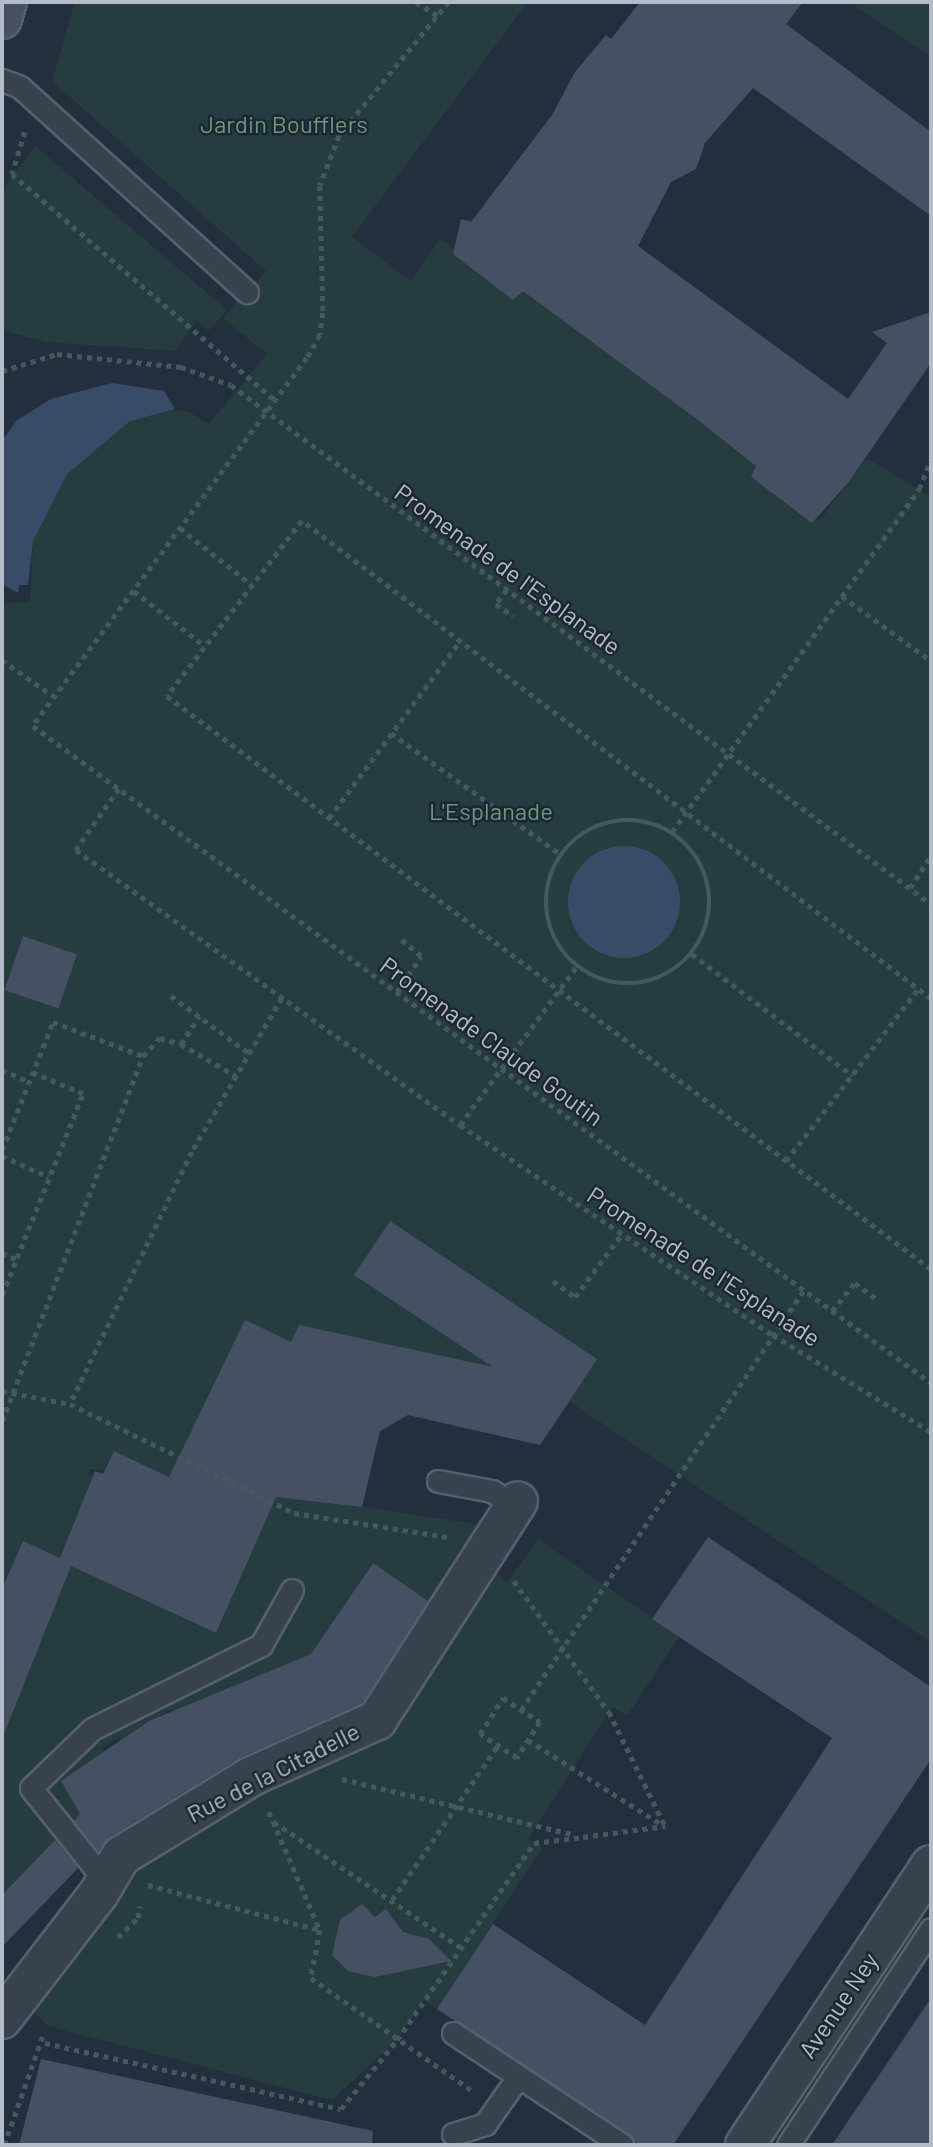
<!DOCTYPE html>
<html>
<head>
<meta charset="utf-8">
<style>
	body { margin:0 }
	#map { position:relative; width:933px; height:2147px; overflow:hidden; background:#242f3e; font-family:Barlow,sans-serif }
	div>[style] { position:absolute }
	.green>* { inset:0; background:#263c3f }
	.water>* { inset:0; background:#394c67 }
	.round { border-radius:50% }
	.building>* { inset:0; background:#455162; transform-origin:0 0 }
	.path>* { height:4.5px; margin-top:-2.25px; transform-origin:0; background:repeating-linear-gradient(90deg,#44595c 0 5px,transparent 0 10px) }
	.path>.ring { margin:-2.25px; padding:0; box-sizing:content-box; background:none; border:4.5px solid #44595c; border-radius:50% }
	.roads { filter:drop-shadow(2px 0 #565f6c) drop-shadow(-2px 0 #565f6c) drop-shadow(0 2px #565f6c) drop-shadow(0 -2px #565f6c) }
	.service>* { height:21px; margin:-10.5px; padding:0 10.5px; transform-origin:10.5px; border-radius:10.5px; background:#38414e }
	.minor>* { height:38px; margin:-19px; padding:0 19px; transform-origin:19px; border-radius:19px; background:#38414e }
	.tertiary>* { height:38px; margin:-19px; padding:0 19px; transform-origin:19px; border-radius:19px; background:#38414e }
	.secondary>* { height:38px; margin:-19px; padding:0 19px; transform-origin:19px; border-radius:19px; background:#465061 }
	span { translate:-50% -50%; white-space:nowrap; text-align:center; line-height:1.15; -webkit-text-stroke:5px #1d2633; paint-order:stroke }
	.park-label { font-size:24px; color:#6b9a76 }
	.street-label { font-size:24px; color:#b4bcc9 }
	.frame { position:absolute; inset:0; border:4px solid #b4bcc9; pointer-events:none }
</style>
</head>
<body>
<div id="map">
	<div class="green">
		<i style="clip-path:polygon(evenodd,75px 2px,528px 2px,352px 237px,411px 281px,441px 238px,513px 300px,524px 290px,758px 464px,752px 478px,812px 522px,821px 519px,867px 458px,931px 497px,931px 1642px,570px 1402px,540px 1445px,381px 1409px,362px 1506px,486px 1526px,433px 1604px,372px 1563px,311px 1654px,222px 1691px,187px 1734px,170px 1709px,122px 1742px,119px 1737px,102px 1748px,105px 1754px,61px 1781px,101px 1848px,74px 1872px,48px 1847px,2px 1895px,2px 604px,30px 602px,33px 541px,47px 507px,67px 474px,96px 447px,130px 421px,159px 409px,189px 412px,209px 424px,267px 354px,223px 318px,266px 271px,52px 81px,75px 2px,114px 1451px,265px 1521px,215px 1633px,72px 1566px,94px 1477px,88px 1474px,90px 1469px,104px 1471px,114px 1451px)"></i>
		<i style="clip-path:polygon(849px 2px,931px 2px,931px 57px)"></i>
		<i style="clip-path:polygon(35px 146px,227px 310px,208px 331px,197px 320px,175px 351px,46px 342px,2px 330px,2px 190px)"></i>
		<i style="clip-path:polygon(538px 1539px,679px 1637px,627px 1716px,613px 1707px,609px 1712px,528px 1839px,542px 1848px,437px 2009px,424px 2000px,397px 2040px,332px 2100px,48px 2026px,27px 2006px,126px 1868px,235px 1801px,385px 1732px,491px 1567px,507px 1583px)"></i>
	</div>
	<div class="water">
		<i style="clip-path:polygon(112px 383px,164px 391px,175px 409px,130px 421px,67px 474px,33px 541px,28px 585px,19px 585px,18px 593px,2px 584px,2px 441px,17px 420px,51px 399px)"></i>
		<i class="round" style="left:568px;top:846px;width:112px;height:112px"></i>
	</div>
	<div class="building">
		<i style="clip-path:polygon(640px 2px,803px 2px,786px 24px,931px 132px,931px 216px,753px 88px,705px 143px,696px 169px,671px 182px,638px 246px,848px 399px,887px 343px,872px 332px,931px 312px,931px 363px,848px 483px,812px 523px,751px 477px,756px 466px,698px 420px,523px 291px,513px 300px,453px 254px,461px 219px,471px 222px,552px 115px,575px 72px,606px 35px,611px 39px)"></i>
		<i style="left:23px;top:936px;width:57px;height:57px;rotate:19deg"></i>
		<i style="clip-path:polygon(390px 1221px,597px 1359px,540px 1445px,408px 1415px,380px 1431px,362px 1507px,276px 1497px,216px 1633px,71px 1566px,2px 1739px,2px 1589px,23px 1541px,60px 1558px,95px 1471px,103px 1474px,114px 1451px,169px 1477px,245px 1320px,291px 1342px,299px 1325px,493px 1367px,354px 1275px)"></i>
		<i style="clip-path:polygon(708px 1537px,931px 1687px,931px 1759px,673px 2145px,640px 2145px,437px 2009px,493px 1924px,645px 2025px,832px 1738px,652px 1619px)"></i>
		<i style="clip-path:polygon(373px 1563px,428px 1601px,362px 1703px,241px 1757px,110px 1837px,98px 1851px,74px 1821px,80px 1814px,61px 1781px,149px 1721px,311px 1654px)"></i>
		<i style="clip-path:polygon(55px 1840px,78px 1868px,2px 1947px,2px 1895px)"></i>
		<i style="clip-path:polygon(362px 1904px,375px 1917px,386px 1909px,403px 1932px,429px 1939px,451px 1961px,375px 1977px,348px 1971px,332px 1955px,340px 1920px)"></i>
		<i style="clip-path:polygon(931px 1998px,931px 2145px,832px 2145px)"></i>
		<i style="clip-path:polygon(41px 2059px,373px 2131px,372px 2145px,19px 2145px)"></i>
	</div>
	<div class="path">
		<i style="left:416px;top:2px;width:26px;rotate:32deg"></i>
		<i style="left:449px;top:2px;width:173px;rotate:129.4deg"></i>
		<i style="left:339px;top:136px;width:53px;rotate:110.8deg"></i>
		<i style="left:320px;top:186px;width:127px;rotate:88.6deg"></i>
		<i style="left:323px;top:313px;width:22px;rotate:98deg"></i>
		<i style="left:320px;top:335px;width:26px;rotate:119deg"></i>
		<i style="left:307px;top:358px;width:459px;rotate:126.7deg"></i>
		<i style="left:33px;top:726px;width:1113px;rotate:36.19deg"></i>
		<i style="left:25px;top:132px;width:44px;rotate:107.2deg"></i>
		<i style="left:12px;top:174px;width:347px;rotate:40.7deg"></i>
		<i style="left:2px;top:371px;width:58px;rotate:-17.2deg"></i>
		<i style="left:57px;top:354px;width:125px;rotate:6deg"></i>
		<i style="left:181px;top:367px;width:53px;rotate:19.8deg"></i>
		<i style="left:231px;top:385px;width:871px;rotate:36.55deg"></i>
		<i style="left:180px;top:528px;width:92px;rotate:38.4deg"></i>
		<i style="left:507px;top:590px;width:18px;rotate:128deg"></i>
		<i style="left:496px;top:604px;width:21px;rotate:35deg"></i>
		<i style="left:134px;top:591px;width:90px;rotate:37.8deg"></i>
		<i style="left:842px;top:596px;width:110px;rotate:36.1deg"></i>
		<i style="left:2px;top:660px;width:62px;rotate:35.2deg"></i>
		<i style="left:391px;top:733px;width:208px;rotate:35.6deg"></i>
		<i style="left:119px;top:789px;width:75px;rotate:125.2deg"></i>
		<i style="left:76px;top:850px;width:472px;rotate:35.6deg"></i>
		<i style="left:460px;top:1125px;width:377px;rotate:33.9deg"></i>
		<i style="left:773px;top:1335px;width:185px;rotate:31.5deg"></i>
		<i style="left:329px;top:818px;width:220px;rotate:-53.5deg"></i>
		<i class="ring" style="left:546px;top:820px;width:159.5px;height:159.5px"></i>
		<i style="left:672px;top:832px;width:423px;rotate:-54.2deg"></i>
		<i style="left:919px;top:489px;width:31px;rotate:-68deg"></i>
		<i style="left:910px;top:888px;width:38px;rotate:-57deg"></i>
		<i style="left:692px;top:954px;width:201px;rotate:37.1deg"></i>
		<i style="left:397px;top:992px;width:43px;rotate:-56.3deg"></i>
		<i style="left:421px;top:956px;width:26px;rotate:-141deg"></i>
		<i style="left:171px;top:996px;width:97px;rotate:36.2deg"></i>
		<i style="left:282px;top:998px;width:178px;rotate:120.3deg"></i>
		<i style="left:192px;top:1152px;width:280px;rotate:115.8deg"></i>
		<i style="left:70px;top:1404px;width:249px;rotate:25.9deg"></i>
		<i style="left:294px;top:1513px;width:155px;rotate:8.9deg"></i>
		<i style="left:931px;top:999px;width:790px;rotate:-142.77deg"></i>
		<i style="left:302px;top:521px;width:221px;rotate:127.6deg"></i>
		<i style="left:167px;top:696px;width:955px;rotate:36.87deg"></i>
		<i style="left:181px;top:1044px;width:33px;rotate:-57deg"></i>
		<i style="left:2px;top:1070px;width:30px;rotate:23deg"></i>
		<i style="left:460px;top:1125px;width:196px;rotate:-53.7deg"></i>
		<i style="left:2px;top:1150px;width:138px;rotate:-68.3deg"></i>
		<i style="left:53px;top:1022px;width:96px;rotate:20.7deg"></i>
		<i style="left:2px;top:1156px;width:51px;rotate:24.1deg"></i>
		<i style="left:786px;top:1161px;width:217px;rotate:-52.5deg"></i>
		<i style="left:2px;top:1253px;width:15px;rotate:23deg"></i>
		<i style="left:553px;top:1281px;width:27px;rotate:36deg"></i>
		<i style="left:575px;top:1297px;width:79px;rotate:-53.3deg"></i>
		<i style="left:2px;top:1295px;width:217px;rotate:-68.1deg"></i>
		<i style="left:83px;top:1094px;width:54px;rotate:-157.2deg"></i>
		<i style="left:832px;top:1311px;width:36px;rotate:-51deg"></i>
		<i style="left:855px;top:1283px;width:26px;rotate:37deg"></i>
		<i style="left:2px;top:1391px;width:69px;rotate:10.8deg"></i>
		<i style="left:2px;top:1421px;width:391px;rotate:-68.9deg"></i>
		<i style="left:143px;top:1056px;width:25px;rotate:-47deg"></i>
		<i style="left:160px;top:1038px;width:22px;rotate:16deg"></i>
		<i style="left:181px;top:1044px;width:64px;rotate:30.2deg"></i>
		<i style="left:514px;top:1581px;width:162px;rotate:54.1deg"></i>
		<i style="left:609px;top:1712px;width:127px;rotate:63.8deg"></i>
		<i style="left:503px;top:1698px;width:44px;rotate:33deg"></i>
		<i style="left:540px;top:1722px;width:43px;rotate:122.6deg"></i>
		<i style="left:517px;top:1758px;width:44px;rotate:-147deg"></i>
		<i style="left:480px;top:1734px;width:43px;rotate:-57.4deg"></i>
		<i style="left:521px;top:1710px;width:506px;rotate:-56.03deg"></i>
		<i style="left:528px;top:1740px;width:161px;rotate:32.3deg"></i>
		<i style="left:342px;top:1779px;width:240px;rotate:13.5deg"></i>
		<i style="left:269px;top:1812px;width:129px;rotate:66.6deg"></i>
		<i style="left:320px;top:1930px;width:49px;rotate:100.6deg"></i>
		<i style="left:311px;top:1978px;width:195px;rotate:35deg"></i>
		<i style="left:274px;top:1822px;width:224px;rotate:33.9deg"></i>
		<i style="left:583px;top:1837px;width:83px;rotate:-7.6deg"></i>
		<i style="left:148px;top:1885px;width:178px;rotate:14.7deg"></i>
		<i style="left:392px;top:1900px;width:188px;rotate:-55.6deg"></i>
		<i style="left:118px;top:1937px;width:28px;rotate:-44deg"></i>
		<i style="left:138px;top:1918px;width:12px;rotate:-81deg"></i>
		<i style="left:45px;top:2043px;width:303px;rotate:12.6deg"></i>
		<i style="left:341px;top:2109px;width:89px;rotate:-50.9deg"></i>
		<i style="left:397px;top:2040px;width:240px;rotate:-55.2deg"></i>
		<i style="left:534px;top:1843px;width:51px;rotate:-6.7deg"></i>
		<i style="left:4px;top:2145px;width:120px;rotate:-70.5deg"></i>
	</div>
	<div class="roads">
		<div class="service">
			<i style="left:2px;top:80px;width:19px;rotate:21deg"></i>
			<i style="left:20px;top:87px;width:306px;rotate:42.1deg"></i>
			<i style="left:438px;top:1481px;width:55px;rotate:10.5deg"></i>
			<i style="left:492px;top:1491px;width:27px;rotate:33deg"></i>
			<i style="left:106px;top:1882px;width:120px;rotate:-128.6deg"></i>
			<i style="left:31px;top:1788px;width:85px;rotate:-44deg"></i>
			<i style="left:92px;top:1729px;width:189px;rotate:-26.4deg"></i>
			<i style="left:261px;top:1645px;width:63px;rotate:-60.6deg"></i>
			<i style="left:453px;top:2033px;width:203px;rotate:33.5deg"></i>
			<i style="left:453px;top:2134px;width:34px;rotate:-17deg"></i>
			<i style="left:485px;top:2124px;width:57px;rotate:-54.9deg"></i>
			<i style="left:788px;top:2145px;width:259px;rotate:-56.5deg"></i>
		</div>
		<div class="minor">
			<i style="left:2px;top:2019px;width:159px;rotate:-52.4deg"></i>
			<i style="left:99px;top:1893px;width:43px;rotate:-59.3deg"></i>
			<i style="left:121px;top:1856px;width:153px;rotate:-31.4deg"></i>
			<i style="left:252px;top:1776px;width:137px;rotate:-24.1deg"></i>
			<i style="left:377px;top:1720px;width:260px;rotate:-57.2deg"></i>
		</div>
		<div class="tertiary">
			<i style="left:745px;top:2145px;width:336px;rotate:-56.4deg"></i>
		</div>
		<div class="secondary">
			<i style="left:2px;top:19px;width:18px;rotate:-74deg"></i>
		</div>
	</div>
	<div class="park-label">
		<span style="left:284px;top:124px">Jardin Boufflers</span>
		<span style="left:491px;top:811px">L'Esplanade</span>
	</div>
	<div class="street-label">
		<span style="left:508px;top:569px;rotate:36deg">Promenade de l'Esplanade</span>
		<span style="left:492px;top:1041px;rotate:36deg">Promenade Claude Goutin</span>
		<span style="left:704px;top:1266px;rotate:33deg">Promenade de l'Esplanade</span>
		<span style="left:273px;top:1772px;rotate:-27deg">Rue de la Citadelle</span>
		<span style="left:838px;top:2005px;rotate:-56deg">Avenue Ney</span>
	</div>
	<div class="frame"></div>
</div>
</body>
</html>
